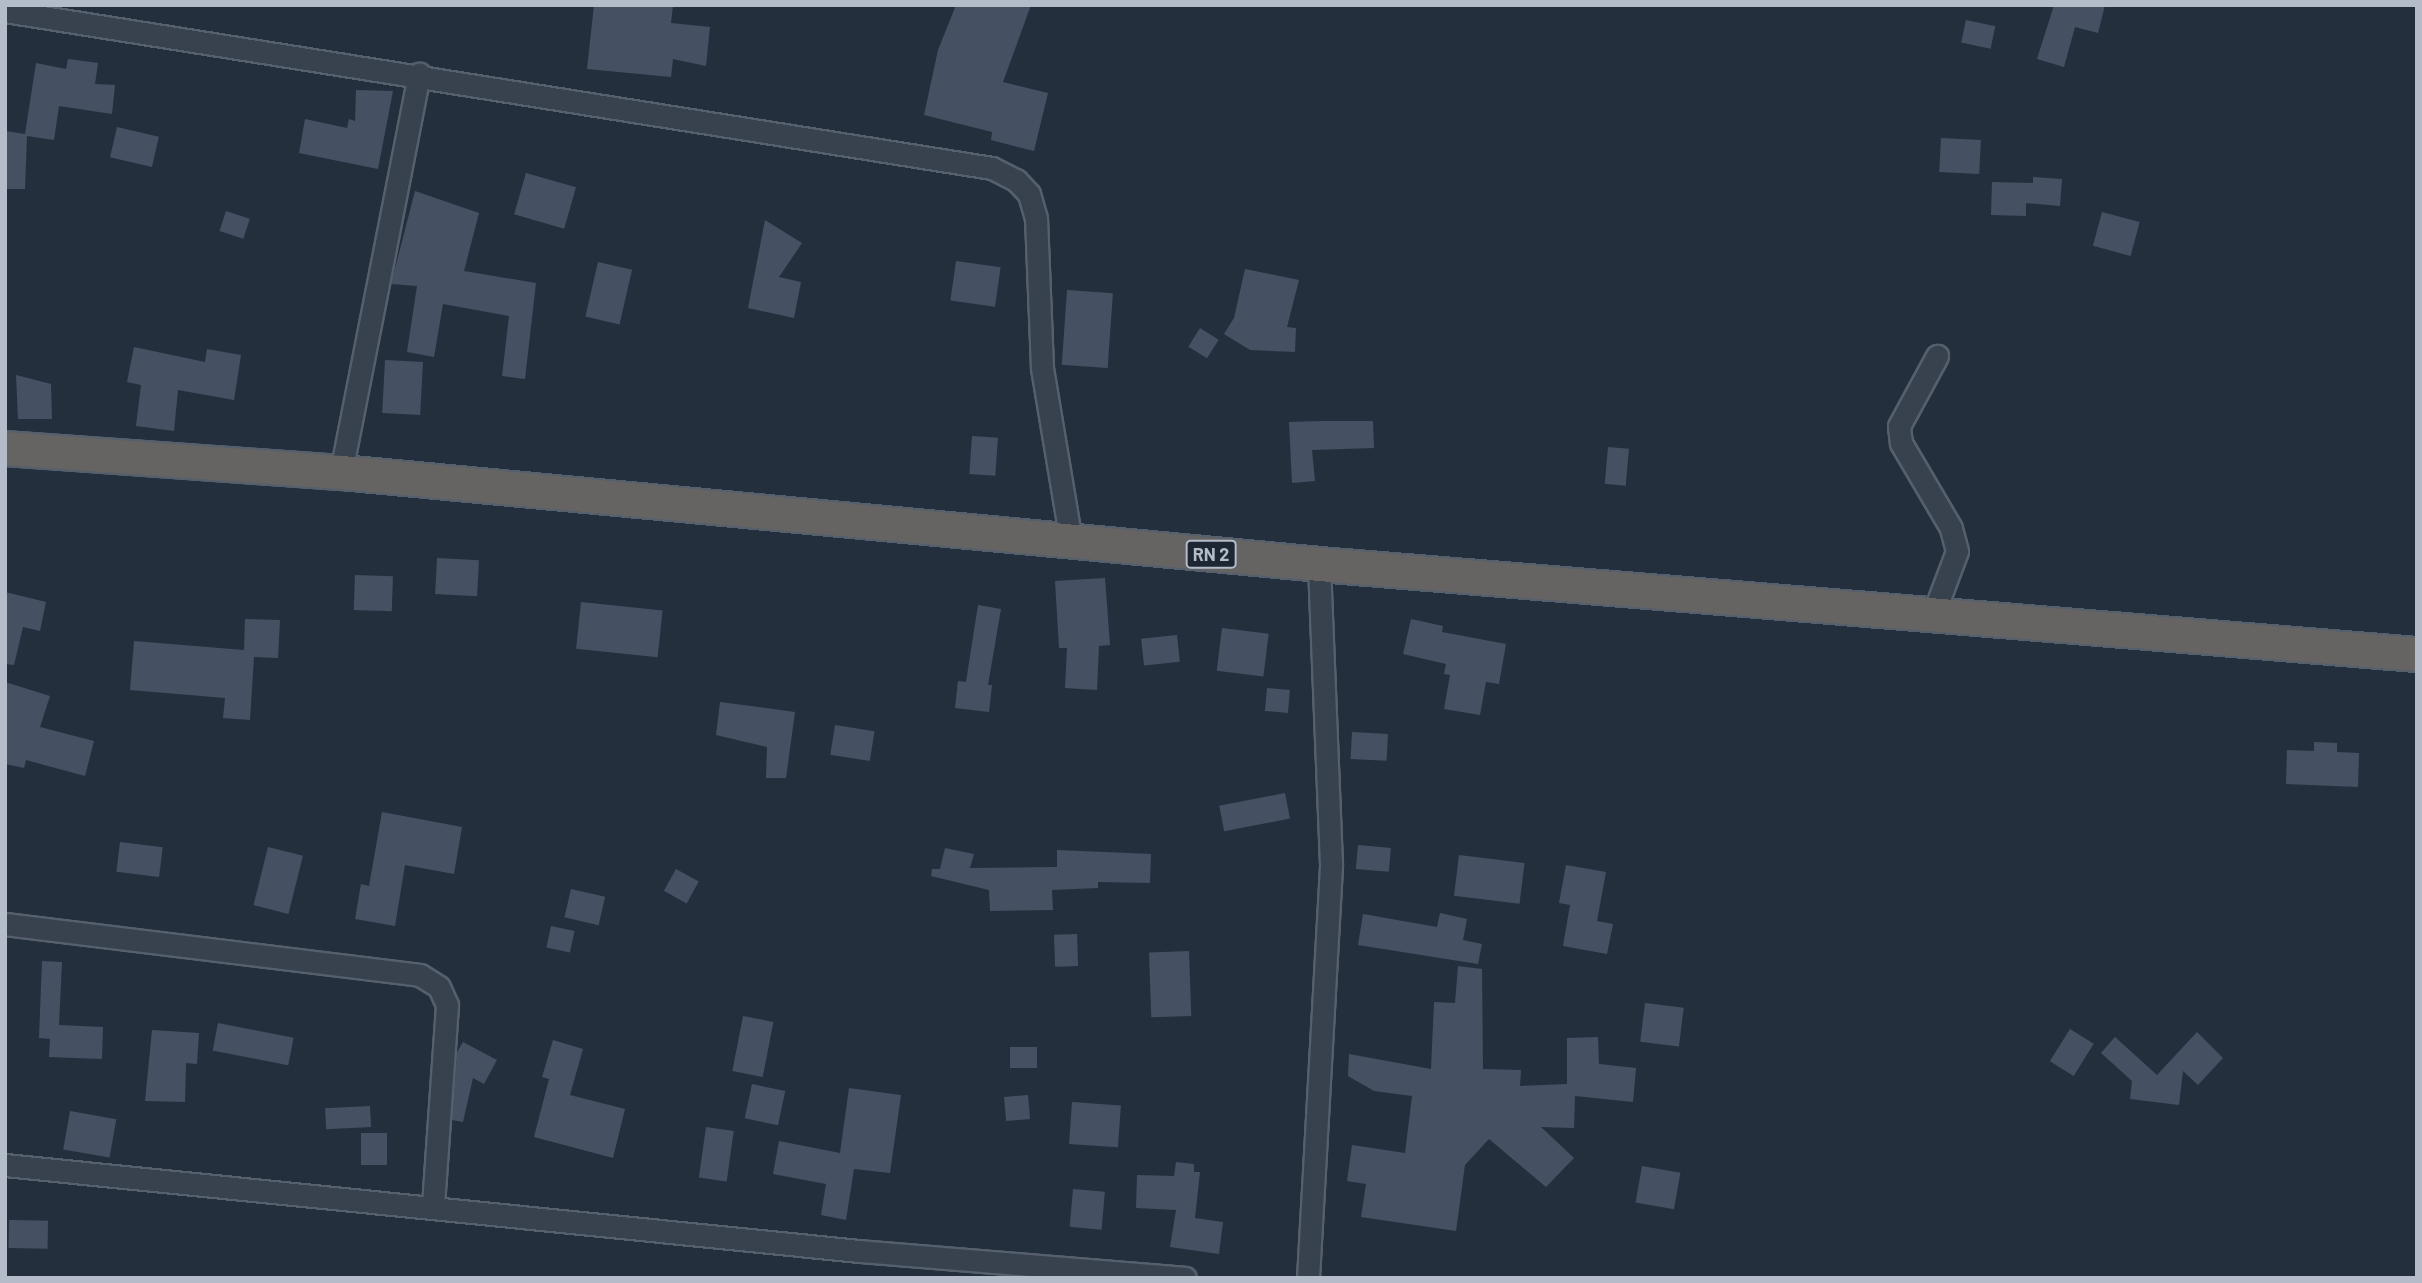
<!DOCTYPE html>
<html>
<head>
<meta charset="utf-8">
<style>
	body { margin:0 }
	#map { position:relative; width:2422px; height:1283px; overflow:hidden; background:#242f3e; font-family:Barlow,sans-serif }
	div>[style] { position:absolute }
	.building>* { inset:0; background:#455162; transform-origin:0 0 }
	.roads { filter:drop-shadow(2px 0 #565f6c) drop-shadow(-2px 0 #565f6c) drop-shadow(0 2px #565f6c) drop-shadow(0 -2px #565f6c) }
	.minor>* { height:21px; margin:-10.5px; padding:0 10.5px; transform-origin:10.5px; border-radius:10.5px; background:#38414e }
	.trunk>* { height:33px; margin:-16.5px; padding:0 16.5px; transform-origin:16.5px; border-radius:16.5px; background:#656462 }
	span { translate:-50% -50%; white-space:nowrap; text-align:center; line-height:1.15; -webkit-text-stroke:6px #1d2633; paint-order:stroke }
	.shield-label span { padding:2px 5px; background:#1d2633; border:2px solid; border-radius:5px; -webkit-text-stroke-width:0 }
	.shield-label { font-size:18px; color:#b4bcc9; font-weight:700 }
	.frame { position:absolute; inset:0; border:7px solid #b4bcc9; pointer-events:none }
</style>
</head>
<body>
<div id="map">
	<div class="building">
		<i style="clip-path:polygon(594px 5px,673px 5px,671px 23px,710px 27px,706px 66px,673px 59px,671px 77px,587px 69px)"></i>
		<i style="clip-path:polygon(956px 5px,1031px 5px,1003px 82px,1048px 93px,1034px 151px,991px 140px,992px 132px,924px 115px,938px 50px)"></i>
		<i style="clip-path:polygon(2054px 5px,2105px 5px,2098px 33px,2075px 27px,2064px 67px,2037px 59px)"></i>
		<i style="left:1966px;top:20px;width:30px;height:23px;rotate:12deg"></i>
		<i style="clip-path:polygon(68px 59px,98px 63px,95px 84px,115px 85px,112px 114px,59px 106px,54px 140px,27px 136px,25px 189px,5px 189px,5px 131px,25px 134px,36px 63px,66px 69px)"></i>
		<i style="clip-path:polygon(356px 90px,393px 91px,378px 169px,299px 153px,305px 119px,347px 128px,349px 119px,355px 121px)"></i>
		<i style="left:117px;top:127px;width:43px;height:31px;rotate:13deg"></i>
		<i style="left:1941px;top:138px;width:40px;height:34px;rotate:3deg"></i>
		<i style="left:526px;top:173px;width:52px;height:43px;rotate:16deg"></i>
		<i style="clip-path:polygon(2033px 177px,2062px 179px,2060px 206px,2026px 203px,2026px 216px,1991px 215px,1992px 182px,2033px 183px)"></i>
		<i style="clip-path:polygon(415px 191px,479px 213px,464px 271px,536px 283px,525px 379px,502px 376px,509px 316px,443px 304px,434px 357px,407px 352px,417px 286px,391px 284px)"></i>
		<i style="left:226px;top:211px;width:25px;height:21px;rotate:18deg"></i>
		<i style="left:2102px;top:212px;width:39px;height:35px;rotate:15deg"></i>
		<i style="clip-path:polygon(765px 220px,802px 243px,779px 277px,801px 282px,794px 318px,748px 308px)"></i>
		<i style="left:956px;top:261px;width:45px;height:40px;rotate:8deg"></i>
		<i style="left:598px;top:262px;width:35px;height:56px;rotate:13deg"></i>
		<i style="clip-path:polygon(1245px 269px,1299px 280px,1287px 327px,1296px 328px,1295px 352px,1250px 350px,1224px 334px,1234px 318px)"></i>
		<i style="left:1067px;top:290px;width:46px;height:75px;rotate:4deg"></i>
		<i style="left:1200px;top:328px;width:22px;height:22px;rotate:32deg"></i>
		<i style="clip-path:polygon(134px 347px,205px 362px,207px 349px,241px 355px,234px 400px,178px 390px,174px 431px,136px 426px,141px 385px,127px 382px)"></i>
		<i style="left:385px;top:360px;width:38px;height:53px;rotate:3deg"></i>
		<i style="clip-path:polygon(16px 375px,51px 384px,52px 419px,18px 419px)"></i>
		<i style="clip-path:polygon(1320px 421px,1373px 421px,1374px 448px,1312px 450px,1315px 481px,1292px 483px,1289px 422px)"></i>
		<i style="left:972px;top:436px;width:26px;height:38px;rotate:4deg"></i>
		<i style="left:1608px;top:447px;width:21px;height:37px;rotate:5deg"></i>
		<i style="left:437px;top:558px;width:42px;height:36px;rotate:3deg"></i>
		<i style="left:355px;top:575px;width:38px;height:35px;rotate:2deg"></i>
		<i style="clip-path:polygon(1105px 578px,1110px 645px,1099px 646px,1097px 690px,1065px 688px,1067px 648px,1059px 648px,1055px 581px)"></i>
		<i style="clip-path:polygon(5px 592px,46px 602px,40px 631px,23px 627px,14px 665px,5px 664px)"></i>
		<i style="left:581px;top:602px;width:82px;height:47px;rotate:6deg"></i>
		<i style="clip-path:polygon(978px 605px,1001px 609px,988px 685px,992px 685px,989px 712px,955px 708px,958px 681px,966px 682px)"></i>
		<i style="clip-path:polygon(245px 619px,280px 620px,278px 658px,254px 657px,250px 720px,223px 718px,225px 698px,130px 690px,134px 641px,244px 650px)"></i>
		<i style="clip-path:polygon(1411px 619px,1443px 626px,1442px 632px,1506px 644px,1499px 684px,1486px 682px,1480px 715px,1444px 709px,1450px 675px,1444px 674px,1446px 664px,1403px 654px)"></i>
		<i style="left:1222px;top:628px;width:47px;height:43px;rotate:7deg"></i>
		<i style="left:1177px;top:635px;width:27px;height:36px;rotate:84deg"></i>
		<i style="clip-path:polygon(5px 682px,50px 696px,40px 727px,94px 741px,85px 776px,26px 760px,24px 768px,5px 764px)"></i>
		<i style="left:1267px;top:688px;width:23px;height:23px;rotate:5deg"></i>
		<i style="clip-path:polygon(720px 702px,795px 712px,786px 778px,766px 778px,767px 747px,716px 735px)"></i>
		<i style="left:835px;top:725px;width:40px;height:30px;rotate:9deg"></i>
		<i style="left:1352px;top:732px;width:36px;height:27px;rotate:3deg"></i>
		<i style="clip-path:polygon(2314px 742px,2337px 743px,2337px 752px,2359px 753px,2358px 787px,2286px 784px,2287px 750px,2314px 751px)"></i>
		<i style="left:1285px;top:793px;width:26px;height:67px;rotate:79deg"></i>
		<i style="clip-path:polygon(382px 812px,462px 827px,454px 874px,405px 865px,395px 926px,355px 919px,361px 884px,369px 886px)"></i>
		<i style="left:120px;top:842px;width:43px;height:30px;rotate:7deg"></i>
		<i style="left:1358px;top:845px;width:33px;height:24px;rotate:5deg"></i>
		<i style="left:268px;top:847px;width:36px;height:60px;rotate:14deg"></i>
		<i style="clip-path:polygon(945px 848px,974px 854px,970px 868px,1057px 867px,1057px 850px,1151px 854px,1150px 883px,1098px 882px,1098px 888px,1052px 890px,1053px 910px,990px 911px,989px 890px,931px 876px,932px 869px,940px 869px)"></i>
		<i style="left:1459px;top:855px;width:66px;height:41px;rotate:7deg"></i>
		<i style="clip-path:polygon(1566px 865px,1606px 872px,1597px 921px,1613px 924px,1607px 954px,1563px 946px,1570px 905px,1559px 903px)"></i>
		<i style="left:676px;top:869px;width:26px;height:25px;rotate:29deg"></i>
		<i style="left:571px;top:889px;width:35px;height:29px;rotate:13deg"></i>
		<i style="clip-path:polygon(1440px 913px,1467px 919px,1463px 940px,1482px 944px,1478px 964px,1358px 945px,1363px 914px,1437px 927px)"></i>
		<i style="left:551px;top:926px;width:24px;height:22px;rotate:12deg"></i>
		<i style="left:1077px;top:934px;width:32px;height:23px;rotate:88deg"></i>
		<i style="left:1189px;top:951px;width:65px;height:40px;rotate:88deg"></i>
		<i style="clip-path:polygon(42px 961px,62px 962px,59px 1025px,103px 1027px,102px 1059px,49px 1057px,50px 1039px,39px 1038px)"></i>
		<i style="clip-path:polygon(1458px 966px,1482px 969px,1483px 1069px,1521px 1070px,1520px 1086px,1567px 1084px,1567px 1038px,1598px 1037px,1599px 1064px,1636px 1068px,1633px 1102px,1575px 1096px,1574px 1128px,1541px 1127px,1574px 1158px,1546px 1187px,1489px 1139px,1465px 1165px,1456px 1231px,1361px 1217px,1366px 1184px,1347px 1181px,1352px 1145px,1405px 1153px,1412px 1096px,1374px 1091px,1348px 1076px,1349px 1054px,1431px 1069px,1434px 1002px,1455px 1003px)"></i>
		<i style="left:1645px;top:1003px;width:39px;height:39px;rotate:7deg"></i>
		<i style="left:743px;top:1016px;width:31px;height:56px;rotate:11deg"></i>
		<i style="left:218px;top:1023px;width:77px;height:28px;rotate:11deg"></i>
		<i style="left:2070px;top:1029px;width:28px;height:38px;rotate:32deg"></i>
		<i style="clip-path:polygon(152px 1030px,199px 1033px,197px 1064px,186px 1063px,185px 1102px,145px 1101px)"></i>
		<i style="clip-path:polygon(2197px 1032px,2223px 1058px,2198px 1085px,2183px 1071px,2179px 1105px,2130px 1099px,2132px 1081px,2101px 1053px,2115px 1037px,2157px 1075px)"></i>
		<i style="clip-path:polygon(553px 1040px,583px 1049px,570px 1095px,625px 1109px,613px 1158px,534px 1137px,549px 1079px,542px 1077px)"></i>
		<i style="clip-path:polygon(463px 1042px,497px 1060px,484px 1084px,473px 1078px,463px 1122px,452px 1120px,457px 1052px)"></i>
		<i style="left:1010px;top:1047px;width:27px;height:21px"></i>
		<i style="left:752px;top:1084px;width:34px;height:35px;rotate:12deg"></i>
		<i style="clip-path:polygon(849px 1088px,901px 1095px,890px 1173px,854px 1169px,846px 1220px,821px 1215px,826px 1184px,773px 1174px,779px 1141px,840px 1153px)"></i>
		<i style="left:1028px;top:1095px;width:24px;height:24px;rotate:85deg"></i>
		<i style="left:1072px;top:1102px;width:49px;height:42px;rotate:4deg"></i>
		<i style="left:370px;top:1106px;width:21px;height:45px;rotate:87deg"></i>
		<i style="left:70px;top:1111px;width:47px;height:39px;rotate:10deg"></i>
		<i style="left:706px;top:1127px;width:28px;height:51px;rotate:8deg"></i>
		<i style="left:387px;top:1133px;width:32px;height:26px;rotate:90deg"></i>
		<i style="clip-path:polygon(1176px 1162px,1194px 1164px,1194px 1172px,1200px 1172px,1195px 1218px,1223px 1222px,1219px 1254px,1170px 1247px,1176px 1210px,1136px 1208px,1137px 1175px,1174px 1176px)"></i>
		<i style="left:1642px;top:1166px;width:39px;height:37px;rotate:10deg"></i>
		<i style="left:1073px;top:1189px;width:32px;height:38px;rotate:5deg"></i>
		<i style="left:9px;top:1220px;width:39px;height:28px;rotate:1deg"></i>
	</div>
	<div class="roads">
		<div class="minor">
			<i style="left:5px;top:11px;width:999px;rotate:9.04deg"></i>
			<i style="left:992px;top:168px;width:27px;rotate:27deg"></i>
			<i style="left:1016px;top:180px;width:19px;rotate:47deg"></i>
			<i style="left:1029px;top:194px;width:25px;rotate:74deg"></i>
			<i style="left:1036px;top:218px;width:150px;rotate:87.7deg"></i>
			<i style="left:1042px;top:368px;width:175px;rotate:80.5deg"></i>
			<i style="left:341px;top:472px;width:406px;rotate:-78.9deg"></i>
			<i style="left:1933px;top:615px;width:68px;rotate:-69.4deg"></i>
			<i style="left:1957px;top:551px;width:24px;rotate:-105deg"></i>
			<i style="left:1951px;top:528px;width:99px;rotate:-120.5deg"></i>
			<i style="left:1901px;top:443px;width:17px;rotate:-97deg"></i>
			<i style="left:1899px;top:426px;width:80px;rotate:-61.5deg"></i>
			<i style="left:5px;top:924px;width:418px;rotate:7deg"></i>
			<i style="left:420px;top:975px;width:22px;rotate:32deg"></i>
			<i style="left:439px;top:987px;width:20px;rotate:66deg"></i>
			<i style="left:447px;top:1005px;width:201px;rotate:94deg"></i>
			<i style="left:5px;top:1165px;width:858px;rotate:5.75deg"></i>
			<i style="left:859px;top:1251px;width:327px;rotate:4.7deg"></i>
			<i style="left:1308px;top:1278px;width:415px;rotate:-86.8deg"></i>
			<i style="left:1331px;top:864px;width:300px;rotate:-92.3deg"></i>
		</div>
		<div class="trunk">
			<i style="left:5px;top:448px;width:337px;rotate:4.1deg"></i>
			<i style="left:341px;top:472px;width:982px;rotate:5.37deg"></i>
			<i style="left:1319px;top:564px;width:1102px;rotate:4.69deg"></i>
		</div>
	</div>
	<div class="shield-label">
		<span style="left:1211px;top:554px">RN 2</span>
	</div>
	<div class="frame"></div>
</div>
</body>
</html>
